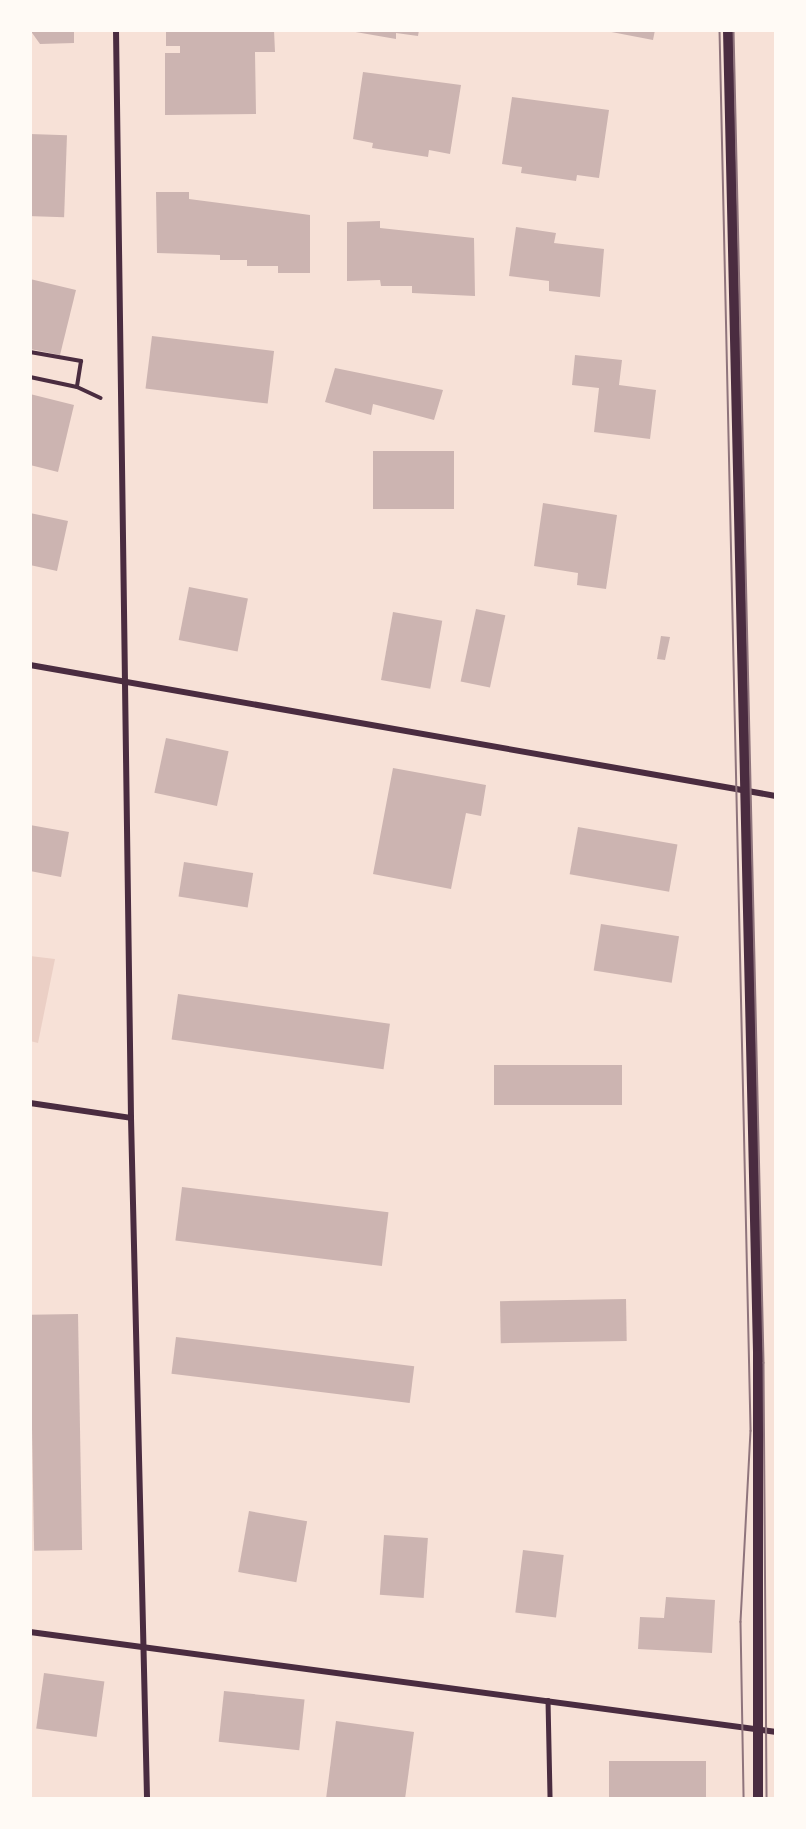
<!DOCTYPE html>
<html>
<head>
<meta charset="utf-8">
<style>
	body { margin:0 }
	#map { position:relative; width:806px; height:1829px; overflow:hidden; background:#f7e1d7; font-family:"Nunito Sans",sans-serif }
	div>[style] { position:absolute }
	.green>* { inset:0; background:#ebcfc5 }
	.building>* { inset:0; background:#ccb4b1; transform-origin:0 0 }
	.path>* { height:4px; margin:-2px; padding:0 2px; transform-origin:2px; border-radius:2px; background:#4a2c40 }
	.service>* { height:4.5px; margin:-2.25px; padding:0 2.25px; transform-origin:2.25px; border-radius:2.25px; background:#4a2c40 }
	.minor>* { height:6px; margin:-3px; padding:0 3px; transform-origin:3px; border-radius:3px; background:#4a2c40 }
	.tertiary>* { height:10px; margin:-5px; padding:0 5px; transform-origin:5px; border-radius:5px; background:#4a2c40 }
	.tram>* { height:1.5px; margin:-0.75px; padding:0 0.75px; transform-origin:0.75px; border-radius:0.75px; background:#8f747c }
	span { translate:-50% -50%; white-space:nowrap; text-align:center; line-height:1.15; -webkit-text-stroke:4.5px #fffaf5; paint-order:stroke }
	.frame { position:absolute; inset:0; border:32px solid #fffaf5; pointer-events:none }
</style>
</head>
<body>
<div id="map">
	<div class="green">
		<i style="clip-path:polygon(30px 956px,55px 959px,38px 1043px,30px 1041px)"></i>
	</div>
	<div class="building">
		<i style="clip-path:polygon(30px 30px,74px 30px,74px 43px,40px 44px)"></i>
		<i style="clip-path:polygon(166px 30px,274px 30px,275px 52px,255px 52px,256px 114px,165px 115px,165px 53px,180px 53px,180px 46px,166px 46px)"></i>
		<i style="clip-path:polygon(344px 30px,419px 30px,418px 36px,396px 33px,396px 39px)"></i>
		<i style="clip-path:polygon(601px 30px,655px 30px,653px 40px)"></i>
		<i style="clip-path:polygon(363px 72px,461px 85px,450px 154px,429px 150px,428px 157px,372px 148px,373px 143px,353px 139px)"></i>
		<i style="clip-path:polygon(512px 97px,609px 110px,599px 178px,577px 175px,576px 181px,521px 173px,522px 167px,502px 164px)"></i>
		<i style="left:30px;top:134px;width:37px;height:82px;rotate:2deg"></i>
		<i style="clip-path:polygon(156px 192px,189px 192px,189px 199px,310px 215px,310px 273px,278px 273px,278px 266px,247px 266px,247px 260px,220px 260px,220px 255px,157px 253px)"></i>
		<i style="clip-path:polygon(380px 221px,380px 228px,474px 238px,475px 296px,412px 293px,412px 286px,381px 286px,380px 280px,347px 281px,347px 222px)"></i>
		<i style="clip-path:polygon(516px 227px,556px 233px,554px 243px,604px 249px,600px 297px,549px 291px,549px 281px,509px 276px)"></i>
		<i style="clip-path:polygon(30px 279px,76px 290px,60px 355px,30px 349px)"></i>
		<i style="left:152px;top:336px;width:123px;height:53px;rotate:7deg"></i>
		<i style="clip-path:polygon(575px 355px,622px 360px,619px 385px,656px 390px,650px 439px,594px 432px,599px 388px,572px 385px)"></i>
		<i style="clip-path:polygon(335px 368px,443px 390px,434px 420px,373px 404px,371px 415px,325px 402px)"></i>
		<i style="clip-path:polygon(30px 394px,74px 405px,58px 472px,30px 465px)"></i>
		<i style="left:373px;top:451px;width:81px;height:58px"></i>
		<i style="clip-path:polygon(543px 503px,617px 515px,606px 589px,577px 585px,578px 573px,534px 566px)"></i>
		<i style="clip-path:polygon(30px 513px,68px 521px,57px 571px,30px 565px)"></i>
		<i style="left:189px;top:587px;width:60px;height:54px;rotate:11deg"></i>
		<i style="left:476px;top:609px;width:30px;height:74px;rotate:12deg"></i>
		<i style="left:393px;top:612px;width:50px;height:69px;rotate:10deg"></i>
		<i style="clip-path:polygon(661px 636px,670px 637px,665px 660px,657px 659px)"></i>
		<i style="left:166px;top:738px;width:64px;height:56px;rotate:12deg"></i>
		<i style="clip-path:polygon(393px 768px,486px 785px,481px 816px,466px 813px,451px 889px,373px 874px)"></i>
		<i style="clip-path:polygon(30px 825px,69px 832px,61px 877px,30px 871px)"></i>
		<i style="left:578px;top:827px;width:101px;height:48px;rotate:10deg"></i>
		<i style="left:184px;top:862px;width:70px;height:35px;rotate:9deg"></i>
		<i style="left:601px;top:924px;width:79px;height:47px;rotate:9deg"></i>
		<i style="left:178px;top:994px;width:214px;height:46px;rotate:8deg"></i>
		<i style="left:622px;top:1065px;width:40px;height:128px;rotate:90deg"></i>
		<i style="left:182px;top:1187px;width:208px;height:54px;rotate:7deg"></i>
		<i style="left:626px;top:1299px;width:42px;height:126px;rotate:89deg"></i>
		<i style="left:78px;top:1314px;width:236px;height:48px;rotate:89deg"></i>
		<i style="left:176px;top:1337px;width:240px;height:37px;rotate:7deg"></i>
		<i style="left:249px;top:1511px;width:59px;height:62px;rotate:10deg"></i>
		<i style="left:384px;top:1535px;width:44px;height:60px;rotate:4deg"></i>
		<i style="left:523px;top:1550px;width:41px;height:63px;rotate:7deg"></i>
		<i style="clip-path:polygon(666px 1597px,715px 1600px,712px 1653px,638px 1649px,640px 1617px,664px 1618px)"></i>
		<i style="left:44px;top:1673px;width:61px;height:56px;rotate:8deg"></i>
		<i style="left:224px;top:1691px;width:81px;height:51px;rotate:6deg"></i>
		<i style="clip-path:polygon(336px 1721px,414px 1732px,405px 1799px,326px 1799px)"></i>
		<i style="left:609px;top:1761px;width:97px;height:38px"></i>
	</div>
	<div class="path">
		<i style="left:30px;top:352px;width:52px;rotate:10deg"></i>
		<i style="left:81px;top:361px;width:26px;rotate:99deg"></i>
		<i style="left:77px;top:387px;width:26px;rotate:25deg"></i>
		<i style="left:30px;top:377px;width:48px;rotate:12deg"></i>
	</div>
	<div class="service">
		<i style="left:548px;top:1700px;width:99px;rotate:88.8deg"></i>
	</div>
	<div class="minor">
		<i style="left:116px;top:30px;width:1088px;rotate:89.21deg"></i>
		<i style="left:131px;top:1118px;width:681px;rotate:88.65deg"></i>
		<i style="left:30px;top:665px;width:757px;rotate:9.96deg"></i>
		<i style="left:30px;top:1103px;width:102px;rotate:8.4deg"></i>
		<i style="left:30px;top:1632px;width:753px;rotate:7.63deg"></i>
	</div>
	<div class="tertiary">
		<i style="left:728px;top:30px;width:1325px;rotate:88.7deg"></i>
		<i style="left:758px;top:1355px;width:444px;rotate:90deg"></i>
	</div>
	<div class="tram">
		<i style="left:720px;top:30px;width:1401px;rotate:88.73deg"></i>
		<i style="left:751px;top:1431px;width:191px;rotate:93deg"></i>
		<i style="left:741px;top:1622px;width:177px;rotate:89deg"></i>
		<i style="left:734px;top:30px;width:1333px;rotate:88.71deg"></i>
		<i style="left:764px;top:1363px;width:436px;rotate:89.6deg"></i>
	</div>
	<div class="frame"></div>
</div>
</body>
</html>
